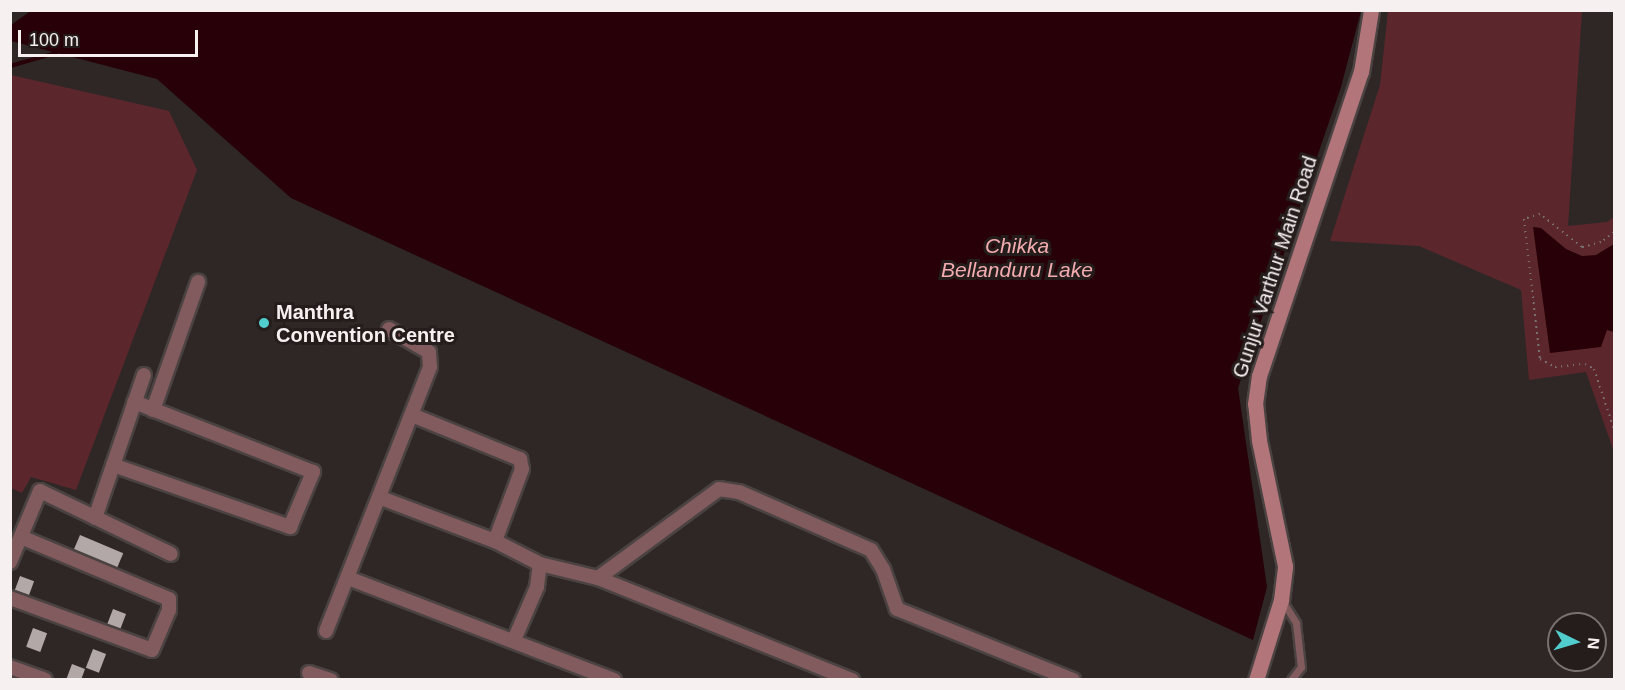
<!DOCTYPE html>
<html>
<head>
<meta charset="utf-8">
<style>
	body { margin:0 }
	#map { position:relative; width:1625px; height:690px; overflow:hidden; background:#2f2626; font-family:Helvetica,sans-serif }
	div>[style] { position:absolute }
	.green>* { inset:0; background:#5c272c }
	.water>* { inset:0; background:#270107 }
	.stream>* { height:4px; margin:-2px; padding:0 2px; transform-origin:2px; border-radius:2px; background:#270107 }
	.building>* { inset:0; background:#b3a8a8; transform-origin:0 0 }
	.path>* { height:2px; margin-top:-1px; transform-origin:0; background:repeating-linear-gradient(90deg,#7a7272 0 1.5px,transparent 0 6px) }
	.roads { filter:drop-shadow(2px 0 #4b4242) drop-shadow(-2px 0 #4b4242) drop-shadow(0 2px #4b4242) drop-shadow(0 -2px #4b4242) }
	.lane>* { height:7px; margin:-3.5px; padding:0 3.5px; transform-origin:3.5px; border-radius:3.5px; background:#815b5d }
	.street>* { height:14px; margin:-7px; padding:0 7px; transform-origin:7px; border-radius:7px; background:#815b5d }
	.secondary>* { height:15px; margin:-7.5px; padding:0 7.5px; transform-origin:7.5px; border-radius:7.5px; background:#b2767a }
	.dots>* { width:16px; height:16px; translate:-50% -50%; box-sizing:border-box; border:3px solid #251c1c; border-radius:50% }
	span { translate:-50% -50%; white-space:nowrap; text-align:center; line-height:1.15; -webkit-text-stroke:6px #251c1c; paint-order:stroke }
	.street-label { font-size:20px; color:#f6f0f0 }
	.poi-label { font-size:20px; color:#f6f0f0; font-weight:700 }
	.left { translate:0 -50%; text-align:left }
	.water-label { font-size:21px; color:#f2abae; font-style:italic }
	.frame { position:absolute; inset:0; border:12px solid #f6f0f0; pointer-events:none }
	.north { position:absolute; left:1547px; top:612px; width:60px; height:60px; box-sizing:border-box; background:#251c1c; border:2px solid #797171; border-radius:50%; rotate:95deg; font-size:16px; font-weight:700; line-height:24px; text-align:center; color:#f6f0f0 }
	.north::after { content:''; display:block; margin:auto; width:21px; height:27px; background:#52cdce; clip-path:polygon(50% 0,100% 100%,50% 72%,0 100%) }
	.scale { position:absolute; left:18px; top:30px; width:180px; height:27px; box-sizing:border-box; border:3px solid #f6f0f0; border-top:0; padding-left:8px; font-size:18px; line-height:21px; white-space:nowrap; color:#f6f0f0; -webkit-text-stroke:4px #251c1c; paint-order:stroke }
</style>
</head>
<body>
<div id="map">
	<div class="green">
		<i style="clip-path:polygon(1388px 11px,1582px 11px,1568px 226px,1607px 222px,1614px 217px,1614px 452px,1586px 372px,1529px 380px,1521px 290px,1419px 246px,1330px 241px,1380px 85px)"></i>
		<i style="clip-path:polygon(11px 75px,169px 111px,197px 170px,76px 490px,31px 477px,22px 493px,11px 488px)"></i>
	</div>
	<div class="water">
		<i style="clip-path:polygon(32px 10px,1361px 11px,1341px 87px,1238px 388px,1267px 587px,1253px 640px,291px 198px,157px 79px,11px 41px,11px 25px)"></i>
		<i style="clip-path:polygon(1533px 227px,1541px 228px,1566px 249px,1582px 256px,1596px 255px,1614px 244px,1614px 332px,1607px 330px,1601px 347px,1550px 353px)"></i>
	</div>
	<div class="stream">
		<i style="left:10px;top:66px;width:48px;rotate:-15.8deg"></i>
	</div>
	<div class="building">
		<i style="left:80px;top:535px;width:47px;height:16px;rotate:23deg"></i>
		<i style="left:20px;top:576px;width:15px;height:15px;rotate:20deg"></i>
		<i style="left:113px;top:609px;width:14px;height:16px;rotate:21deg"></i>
		<i style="left:33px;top:628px;width:15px;height:20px;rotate:20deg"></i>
		<i style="left:93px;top:649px;width:14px;height:20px;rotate:21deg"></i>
		<i style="clip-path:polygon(72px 664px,85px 669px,81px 680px,66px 680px)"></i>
	</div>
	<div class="path">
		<i style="left:1614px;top:232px;width:16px;rotate:142deg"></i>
		<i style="left:1601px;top:242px;width:20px;rotate:165deg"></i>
		<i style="left:1582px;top:247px;width:53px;rotate:-141.8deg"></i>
		<i style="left:1540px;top:214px;width:17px;rotate:163deg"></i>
		<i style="left:1524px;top:219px;width:141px;rotate:83.5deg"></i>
		<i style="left:1540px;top:359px;width:17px;rotate:28deg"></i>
		<i style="left:1555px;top:367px;width:30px;rotate:-6deg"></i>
		<i style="left:1585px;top:364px;width:10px;rotate:29deg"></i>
		<i style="left:1594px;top:369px;width:63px;rotate:71.6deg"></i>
	</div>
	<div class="roads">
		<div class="lane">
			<i style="left:1283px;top:602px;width:25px;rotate:58deg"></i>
			<i style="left:1296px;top:623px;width:44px;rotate:83.5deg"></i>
			<i style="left:1301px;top:667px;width:16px;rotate:128deg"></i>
		</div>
		<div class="street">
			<i style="left:153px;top:410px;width:136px;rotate:-70.6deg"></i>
			<i style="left:412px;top:415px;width:117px;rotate:22.2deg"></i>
			<i style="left:520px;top:459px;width:10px;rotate:79deg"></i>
			<i style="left:522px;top:469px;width:77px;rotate:110.6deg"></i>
			<i style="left:113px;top:465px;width:188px;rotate:19.3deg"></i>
			<i style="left:290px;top:527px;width:60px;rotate:-67.3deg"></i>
			<i style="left:313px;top:472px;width:192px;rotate:-158.6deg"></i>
			<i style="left:381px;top:498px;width:122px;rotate:20.7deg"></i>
			<i style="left:495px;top:541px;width:51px;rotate:27.1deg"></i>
			<i style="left:540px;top:564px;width:60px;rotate:13.6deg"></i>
			<i style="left:598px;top:578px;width:274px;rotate:21.9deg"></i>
			<i style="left:95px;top:518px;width:151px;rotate:-71.1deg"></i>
			<i style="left:10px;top:562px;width:77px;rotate:-67.1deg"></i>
			<i style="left:40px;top:491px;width:145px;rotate:25.7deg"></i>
			<i style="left:348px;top:578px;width:285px;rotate:21deg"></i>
			<i style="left:598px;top:578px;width:150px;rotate:-36.3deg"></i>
			<i style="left:719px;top:489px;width:20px;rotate:9deg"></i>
			<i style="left:739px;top:492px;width:144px;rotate:23.7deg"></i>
			<i style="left:871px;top:550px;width:22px;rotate:58deg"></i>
			<i style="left:883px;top:569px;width:42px;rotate:70.7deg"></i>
			<i style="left:897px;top:609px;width:190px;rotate:22deg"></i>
			<i style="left:10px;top:598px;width:151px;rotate:20.1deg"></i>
			<i style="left:152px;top:650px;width:43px;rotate:-67deg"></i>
			<i style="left:169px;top:610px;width:11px;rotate:-90deg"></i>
			<i style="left:169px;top:599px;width:160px;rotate:-157.3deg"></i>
			<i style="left:326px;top:631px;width:284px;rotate:-68.5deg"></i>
			<i style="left:430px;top:367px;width:15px;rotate:-94deg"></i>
			<i style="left:429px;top:352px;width:46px;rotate:-150.1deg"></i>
			<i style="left:514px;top:640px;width:58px;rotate:-66.5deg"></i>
			<i style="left:537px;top:587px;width:23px;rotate:-83deg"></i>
			<i style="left:10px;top:667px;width:37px;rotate:20deg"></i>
			<i style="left:309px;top:673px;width:23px;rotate:18deg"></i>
		</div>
		<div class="secondary">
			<i style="left:1256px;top:680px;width:84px;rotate:-72.6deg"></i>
			<i style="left:1281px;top:600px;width:34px;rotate:-83deg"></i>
			<i style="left:1285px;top:566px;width:129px;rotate:-101.7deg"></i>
			<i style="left:1259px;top:440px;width:36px;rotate:-96deg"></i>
			<i style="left:1255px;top:404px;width:28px;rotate:-82deg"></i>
			<i style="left:1259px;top:376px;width:321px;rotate:-71.5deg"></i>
			<i style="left:1361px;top:72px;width:63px;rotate:-80.8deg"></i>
		</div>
	</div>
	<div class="dots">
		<i style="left:264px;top:323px;background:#52cdce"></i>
	</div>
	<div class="street-label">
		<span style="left:1275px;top:267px;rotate:-72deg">Gunjur Varthur Main Road</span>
	</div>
	<div class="poi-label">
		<span class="left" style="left:276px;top:324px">Manthra<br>Convention Centre</span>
	</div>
	<div class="water-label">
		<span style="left:1017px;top:258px">Chikka<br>Bellanduru Lake</span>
	</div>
	<div class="frame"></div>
	<div class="north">N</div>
	<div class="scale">100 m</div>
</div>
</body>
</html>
